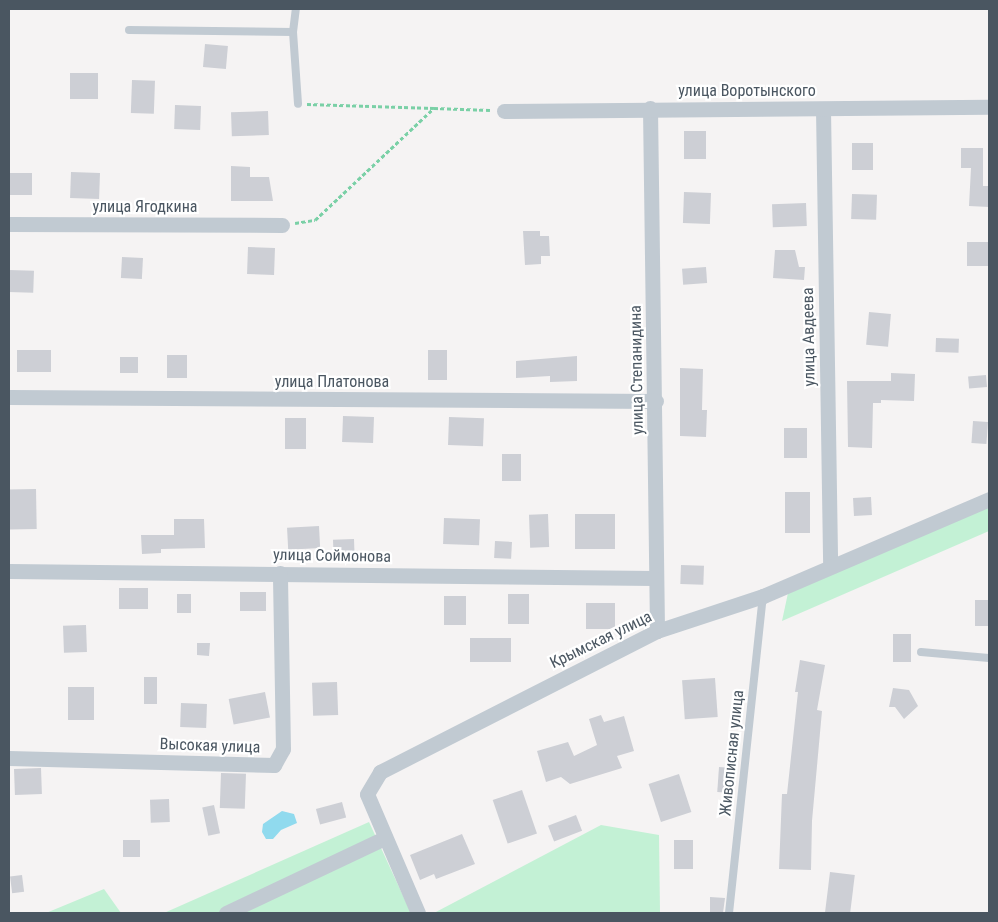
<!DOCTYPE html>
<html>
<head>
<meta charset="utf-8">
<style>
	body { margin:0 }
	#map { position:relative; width:998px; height:922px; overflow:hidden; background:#f5f3f3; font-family:"Roboto Condensed",sans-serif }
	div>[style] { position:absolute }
	.green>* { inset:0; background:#c3f1d5 }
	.water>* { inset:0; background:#90daee }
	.building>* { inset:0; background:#cdcfd5; transform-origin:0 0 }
	.path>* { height:2.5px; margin-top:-1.25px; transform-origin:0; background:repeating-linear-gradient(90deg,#7ad0a6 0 4px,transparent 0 6.5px) }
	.service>* { height:8px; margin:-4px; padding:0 4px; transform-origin:4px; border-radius:4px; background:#c1cad2 }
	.minor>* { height:15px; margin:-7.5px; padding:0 7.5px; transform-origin:7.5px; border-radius:7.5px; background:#c1cad2 }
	span { translate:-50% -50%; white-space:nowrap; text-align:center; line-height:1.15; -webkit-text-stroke:4.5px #fff; paint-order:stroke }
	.street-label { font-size:16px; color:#4a5661 }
	.frame { position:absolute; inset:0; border:10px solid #4a5661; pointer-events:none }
</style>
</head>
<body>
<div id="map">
	<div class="green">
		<i style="clip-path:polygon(989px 504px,989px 531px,782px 621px,788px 593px)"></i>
		<i style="clip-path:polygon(369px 822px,411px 913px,164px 913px)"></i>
		<i style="clip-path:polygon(601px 825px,659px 835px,660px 913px,434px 913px)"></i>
		<i style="clip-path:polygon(104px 889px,121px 913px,46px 913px)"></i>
	</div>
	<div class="water">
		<i style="clip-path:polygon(282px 811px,294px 814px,297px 823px,281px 830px,273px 839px,266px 839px,262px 832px,263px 824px)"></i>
	</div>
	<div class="building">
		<i style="left:205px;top:44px;width:23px;height:23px;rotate:5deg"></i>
		<i style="left:70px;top:73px;width:28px;height:26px"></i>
		<i style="left:132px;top:80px;width:23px;height:33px;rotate:2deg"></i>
		<i style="left:175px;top:105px;width:26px;height:24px;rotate:2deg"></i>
		<i style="left:268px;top:111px;width:24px;height:37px;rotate:88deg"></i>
		<i style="left:684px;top:131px;width:22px;height:28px"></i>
		<i style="left:852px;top:143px;width:21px;height:27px"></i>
		<i style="clip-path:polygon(961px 148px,983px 148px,983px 186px,989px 186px,989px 207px,969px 206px,971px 168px,961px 168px)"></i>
		<i style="clip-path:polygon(231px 166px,250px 167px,250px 177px,269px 177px,273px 201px,231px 201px)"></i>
		<i style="left:71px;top:172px;width:29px;height:26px;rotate:2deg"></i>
		<i style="left:9px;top:173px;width:23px;height:22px"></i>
		<i style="left:684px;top:192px;width:27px;height:31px;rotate:2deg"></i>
		<i style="left:852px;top:194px;width:25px;height:25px;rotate:2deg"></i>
		<i style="left:806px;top:203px;width:23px;height:34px;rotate:88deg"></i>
		<i style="clip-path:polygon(523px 231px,540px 231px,540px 236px,549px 236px,550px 256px,541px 256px,541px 264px,525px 265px)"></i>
		<i style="left:967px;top:242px;width:22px;height:24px"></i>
		<i style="left:248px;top:247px;width:27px;height:27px;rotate:2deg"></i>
		<i style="clip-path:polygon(775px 250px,795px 250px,799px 267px,805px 267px,804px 280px,773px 278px)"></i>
		<i style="left:122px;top:257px;width:21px;height:21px;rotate:3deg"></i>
		<i style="left:706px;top:267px;width:16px;height:24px;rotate:86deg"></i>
		<i style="left:9px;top:270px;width:25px;height:22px;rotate:2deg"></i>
		<i style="left:869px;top:312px;width:22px;height:33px;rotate:5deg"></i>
		<i style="left:936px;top:338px;width:23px;height:14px;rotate:2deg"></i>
		<i style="left:17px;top:350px;width:34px;height:22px"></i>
		<i style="left:428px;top:350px;width:19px;height:30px"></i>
		<i style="left:167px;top:355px;width:20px;height:23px"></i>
		<i style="clip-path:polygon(577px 356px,577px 381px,550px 382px,550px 376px,516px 378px,516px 361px)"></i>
		<i style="left:120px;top:357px;width:18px;height:16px"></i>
		<i style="clip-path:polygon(680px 368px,703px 369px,702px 410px,707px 410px,706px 437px,680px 436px)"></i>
		<i style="clip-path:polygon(891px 373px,915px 374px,914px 401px,881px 400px,881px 403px,873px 403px,872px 448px,848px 447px,847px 381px,891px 381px)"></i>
		<i style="left:986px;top:375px;width:12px;height:18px;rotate:85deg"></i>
		<i style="left:343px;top:416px;width:31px;height:26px;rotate:2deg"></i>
		<i style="left:449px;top:417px;width:35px;height:28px;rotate:2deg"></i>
		<i style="left:285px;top:418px;width:21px;height:31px"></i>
		<i style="left:973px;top:421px;width:15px;height:22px;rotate:4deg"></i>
		<i style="left:784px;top:428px;width:23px;height:30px"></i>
		<i style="left:502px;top:454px;width:19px;height:27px"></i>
		<i style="left:36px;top:489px;width:40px;height:27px;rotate:89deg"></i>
		<i style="left:785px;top:492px;width:25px;height:41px"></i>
		<i style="left:871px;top:497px;width:18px;height:18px;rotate:87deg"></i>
		<i style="left:548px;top:514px;width:33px;height:19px;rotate:88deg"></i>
		<i style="left:575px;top:514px;width:40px;height:35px"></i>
		<i style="left:444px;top:518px;width:36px;height:26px;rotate:2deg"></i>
		<i style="clip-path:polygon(174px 519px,204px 519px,205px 548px,161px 549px,161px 553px,142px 554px,141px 535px,174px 535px)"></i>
		<i style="left:319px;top:526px;width:22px;height:32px;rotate:87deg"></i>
		<i style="left:354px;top:539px;width:23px;height:21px;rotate:88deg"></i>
		<i style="left:495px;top:541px;width:17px;height:17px;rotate:3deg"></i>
		<i style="left:681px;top:565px;width:23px;height:19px;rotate:2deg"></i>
		<i style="left:148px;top:588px;width:21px;height:29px;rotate:90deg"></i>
		<i style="left:266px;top:592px;width:19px;height:26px;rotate:90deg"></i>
		<i style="left:177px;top:594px;width:14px;height:19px"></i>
		<i style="left:508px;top:594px;width:21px;height:30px"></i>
		<i style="left:444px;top:596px;width:22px;height:29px"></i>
		<i style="left:975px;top:600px;width:14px;height:26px"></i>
		<i style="left:586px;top:603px;width:29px;height:26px"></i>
		<i style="left:86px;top:625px;width:27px;height:23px;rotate:88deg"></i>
		<i style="left:893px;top:634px;width:18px;height:28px"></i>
		<i style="left:511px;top:638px;width:24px;height:41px;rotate:90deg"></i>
		<i style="clip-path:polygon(197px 643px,210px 643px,209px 656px,197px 655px)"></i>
		<i style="clip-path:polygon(800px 660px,825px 665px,817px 710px,822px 711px,812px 821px,811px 870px,779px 869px,782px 794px,787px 794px,798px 692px,795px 692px)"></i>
		<i style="left:157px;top:677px;width:27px;height:13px;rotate:90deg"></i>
		<i style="left:715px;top:678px;width:39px;height:33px;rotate:86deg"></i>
		<i style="left:337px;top:682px;width:33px;height:25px;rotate:88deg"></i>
		<i style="left:68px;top:687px;width:26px;height:33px"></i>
		<i style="clip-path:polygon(893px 688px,909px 690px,918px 706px,904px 719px,895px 707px,889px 707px)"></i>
		<i style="left:265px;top:692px;width:26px;height:37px;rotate:79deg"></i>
		<i style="left:181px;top:703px;width:26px;height:24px;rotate:2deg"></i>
		<i style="clip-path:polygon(601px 715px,604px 722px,624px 716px,634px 751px,617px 756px,622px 768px,570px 784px,561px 777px,546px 782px,537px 751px,568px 742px,574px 756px,597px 745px,589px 719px)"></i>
		<i style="left:719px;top:767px;width:16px;height:25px;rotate:4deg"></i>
		<i style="left:41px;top:768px;width:26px;height:27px;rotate:88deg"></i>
		<i style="left:221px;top:773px;width:25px;height:35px;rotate:2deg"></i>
		<i style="left:679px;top:774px;width:40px;height:32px;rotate:72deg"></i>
		<i style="left:522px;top:790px;width:46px;height:31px;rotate:71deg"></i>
		<i style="left:169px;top:799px;width:23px;height:19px;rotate:88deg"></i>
		<i style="left:342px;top:802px;width:16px;height:27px;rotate:75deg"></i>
		<i style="left:214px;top:805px;width:29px;height:12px;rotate:78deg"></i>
		<i style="left:576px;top:815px;width:17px;height:30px;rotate:69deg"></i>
		<i style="clip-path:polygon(462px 834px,475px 864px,436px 879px,434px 874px,420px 880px,410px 855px)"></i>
		<i style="left:123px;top:840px;width:17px;height:17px"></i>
		<i style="left:674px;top:840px;width:19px;height:29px"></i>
		<i style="left:830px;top:872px;width:25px;height:41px;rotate:7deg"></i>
		<i style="left:22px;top:875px;width:17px;height:12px;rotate:83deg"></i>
		<i style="clip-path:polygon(710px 897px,725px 898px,723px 913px,710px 913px)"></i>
	</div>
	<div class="path">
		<i style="left:307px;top:104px;width:127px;rotate:1.8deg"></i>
		<i style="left:295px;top:223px;width:20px;rotate:-9deg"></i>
		<i style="left:315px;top:220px;width:163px;rotate:-43.3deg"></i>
		<i style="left:434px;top:108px;width:56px;rotate:2deg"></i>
	</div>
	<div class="service">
		<i style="left:129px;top:30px;width:164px;rotate:0.7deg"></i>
		<i style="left:293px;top:32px;width:23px;rotate:-83deg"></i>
		<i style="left:293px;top:32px;width:72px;rotate:86deg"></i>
		<i style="left:921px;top:652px;width:68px;rotate:5deg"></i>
		<i style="left:729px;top:913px;width:319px;rotate:-83.9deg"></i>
	</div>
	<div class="minor">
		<i style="left:650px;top:108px;width:523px;rotate:89.23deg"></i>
		<i style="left:823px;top:109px;width:457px;rotate:89.1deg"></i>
		<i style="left:504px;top:111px;width:485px;rotate:-0.5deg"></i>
		<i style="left:9px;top:224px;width:273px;rotate:0.2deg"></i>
		<i style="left:9px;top:397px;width:647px;rotate:0.35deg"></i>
		<i style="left:9px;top:571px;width:645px;rotate:0.62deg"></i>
		<i style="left:9px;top:758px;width:265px;rotate:1.5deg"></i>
		<i style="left:274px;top:765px;width:18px;rotate:-61deg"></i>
		<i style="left:283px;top:749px;width:176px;rotate:-91deg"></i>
		<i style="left:226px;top:913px;width:176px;rotate:-25.3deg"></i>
		<i style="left:418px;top:913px;width:129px;rotate:-113.2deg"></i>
		<i style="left:367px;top:794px;width:26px;rotate:-59deg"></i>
		<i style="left:380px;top:772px;width:311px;rotate:-27deg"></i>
		<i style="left:657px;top:631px;width:112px;rotate:-18.3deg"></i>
		<i style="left:763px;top:596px;width:246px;rotate:-23.2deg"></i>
	</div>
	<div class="street-label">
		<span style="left:747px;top:91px">улица Воротынского</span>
		<span style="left:145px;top:207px">улица Ягодкина</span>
		<span style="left:809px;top:337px;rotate:-91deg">улица Авдеева</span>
		<span style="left:637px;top:370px;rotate:-91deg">улица Степанидина</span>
		<span style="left:332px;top:382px">улица Платонова</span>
		<span style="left:332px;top:556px;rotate:1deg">улица Соймонова</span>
		<span style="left:601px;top:640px;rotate:-26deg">Крымская улица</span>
		<span style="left:210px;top:746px;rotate:2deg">Высокая улица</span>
		<span style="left:732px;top:753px;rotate:-84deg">Живописная улица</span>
	</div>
	<div class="frame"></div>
</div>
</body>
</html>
